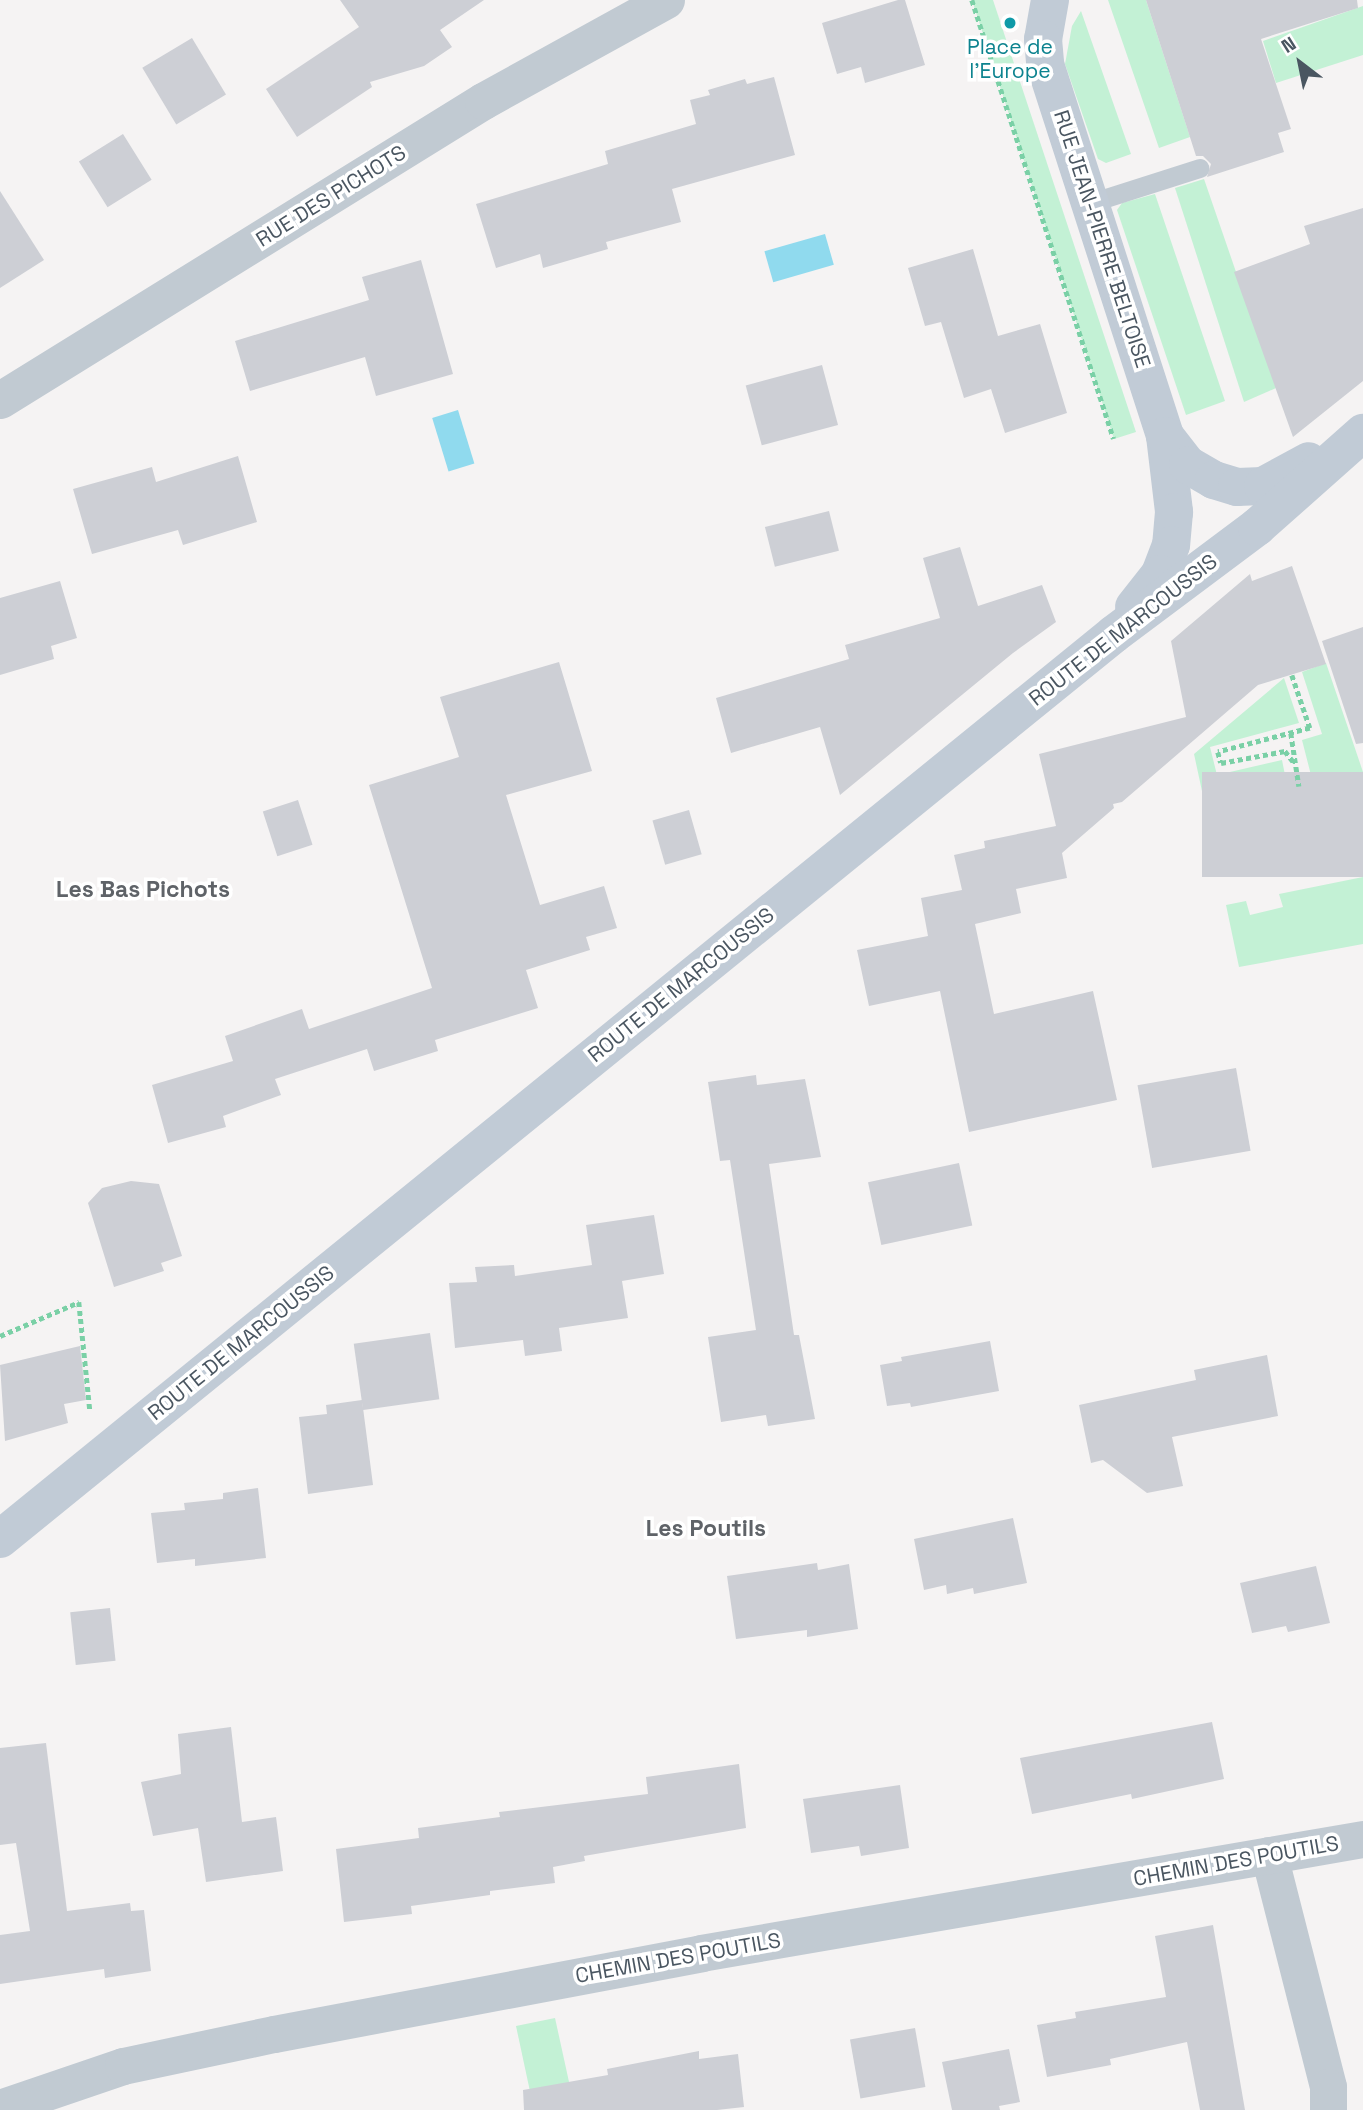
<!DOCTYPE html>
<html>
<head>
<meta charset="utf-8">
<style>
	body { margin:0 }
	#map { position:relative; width:1363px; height:2110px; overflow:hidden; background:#f5f3f3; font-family:"Space Grotesk",sans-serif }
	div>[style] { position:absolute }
	.green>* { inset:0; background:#c3f1d5 }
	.water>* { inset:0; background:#90daee; transform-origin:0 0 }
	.building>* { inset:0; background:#cdcfd5; transform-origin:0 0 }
	.path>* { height:4.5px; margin-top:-2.25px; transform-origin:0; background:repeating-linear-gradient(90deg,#7ad0a6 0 5px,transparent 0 8.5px) }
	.lane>* { height:19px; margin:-9.5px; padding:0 9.5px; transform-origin:9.5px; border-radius:9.5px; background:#c1cad2 }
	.street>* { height:37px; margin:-18.5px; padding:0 18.5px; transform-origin:18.5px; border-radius:18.5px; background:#c1cad2 }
	.secondary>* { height:38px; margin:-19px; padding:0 19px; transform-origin:19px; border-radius:19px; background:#c1cbd6 }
	.dots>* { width:19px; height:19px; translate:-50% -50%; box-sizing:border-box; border:4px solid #fff; border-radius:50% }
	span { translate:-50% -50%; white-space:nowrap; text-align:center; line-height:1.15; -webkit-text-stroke:7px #fff; paint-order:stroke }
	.culture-label { font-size:21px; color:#0d838f }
	.street-label { font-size:21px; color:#4a5661 }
	.neighbourhood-label { font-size:23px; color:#5f6368; font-weight:700 }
	.north { position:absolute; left:1265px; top:28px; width:70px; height:70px; -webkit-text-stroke:5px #fff; paint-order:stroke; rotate:328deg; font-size:19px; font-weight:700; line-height:28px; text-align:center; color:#4a5661 }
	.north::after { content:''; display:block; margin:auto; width:24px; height:32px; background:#4a5661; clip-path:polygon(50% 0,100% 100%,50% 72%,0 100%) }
</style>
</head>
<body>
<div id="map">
	<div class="green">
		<i style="clip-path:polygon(972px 0,993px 0,1136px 432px,1114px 439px)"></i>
		<i style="clip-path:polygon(1108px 0,1146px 0,1190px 137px,1159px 148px)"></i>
		<i style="clip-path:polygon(1363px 6px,1363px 55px,1276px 83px,1263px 41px)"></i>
		<i style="clip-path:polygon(1081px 11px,1131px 154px,1106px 163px,1098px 159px,1065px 64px,1072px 26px)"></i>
		<i style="clip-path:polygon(1204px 179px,1276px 388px,1244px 402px,1175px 188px)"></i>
		<i style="clip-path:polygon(1155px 194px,1225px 401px,1186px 415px,1117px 210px,1122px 203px)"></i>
		<i style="clip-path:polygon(1326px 663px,1363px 772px,1313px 783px,1302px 740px,1322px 734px,1302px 672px)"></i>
		<i style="clip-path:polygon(1284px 678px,1299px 723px,1210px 747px,1217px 775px,1282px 760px,1285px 775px,1244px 784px,1247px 797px,1205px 805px,1194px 754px)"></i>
		<i style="clip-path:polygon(1363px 877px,1363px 944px,1239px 967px,1226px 905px,1246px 901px,1250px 915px,1283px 907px,1279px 894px)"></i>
		<i style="clip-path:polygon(555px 2018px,569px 2082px,534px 2110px,516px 2026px)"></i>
	</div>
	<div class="water">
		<i style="left:825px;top:234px;width:32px;height:63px;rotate:74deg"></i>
		<i style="left:458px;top:410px;width:56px;height:27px;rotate:73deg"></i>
	</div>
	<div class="building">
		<i style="clip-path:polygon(340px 0,484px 0,440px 30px,452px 47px,424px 66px,370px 82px,372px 87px,297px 137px,266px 89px,359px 27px)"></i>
		<i style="clip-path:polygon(898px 0,905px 0,925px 65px,865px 83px,861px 67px,837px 74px,822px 23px)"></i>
		<i style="clip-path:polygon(1146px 0,1357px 0,1358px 8px,1261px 39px,1291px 129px,1278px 133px,1284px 152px,1207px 177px,1211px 164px,1203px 156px,1196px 156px)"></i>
		<i style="left:192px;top:38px;width:66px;height:58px;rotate:59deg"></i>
		<i style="clip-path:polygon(774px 77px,795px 155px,672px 189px,681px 222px,606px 242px,608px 249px,543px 268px,540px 254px,496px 268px,476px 204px,608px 164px,605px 151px,696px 124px,690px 100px,710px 95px,708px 90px,745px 79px,747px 84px)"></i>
		<i style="left:123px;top:134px;width:54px;height:52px;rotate:58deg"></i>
		<i style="clip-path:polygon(0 191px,44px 260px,0 288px)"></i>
		<i style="clip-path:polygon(1363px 208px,1363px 381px,1293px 437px,1234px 272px,1310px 244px,1304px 226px)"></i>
		<i style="clip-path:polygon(973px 249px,998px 336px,1040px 324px,1067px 413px,1005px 433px,991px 389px,964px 398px,941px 322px,925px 326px,908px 268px)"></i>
		<i style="clip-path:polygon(421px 260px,453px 374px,376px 396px,365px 357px,250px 391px,235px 341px,369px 300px,362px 277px)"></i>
		<i style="left:822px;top:365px;width:62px;height:79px;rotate:75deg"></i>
		<i style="clip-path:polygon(238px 456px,257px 522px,183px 545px,178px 530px,92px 554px,73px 489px,152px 467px,156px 482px)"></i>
		<i style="left:829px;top:511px;width:41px;height:66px;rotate:76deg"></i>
		<i style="clip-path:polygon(960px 547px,978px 606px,1042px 585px,1056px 622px,1013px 653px,840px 795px,820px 727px,731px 753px,716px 698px,849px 659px,845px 645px,940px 618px,923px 558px)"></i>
		<i style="clip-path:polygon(1292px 566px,1326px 664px,1258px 685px,1122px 802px,1113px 804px,1114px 808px,1062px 853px,1067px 878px,1016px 889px,1021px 913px,975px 924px,994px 1014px,1093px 991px,1117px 1100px,969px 1132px,940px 991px,869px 1006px,857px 950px,928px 936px,921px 898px,962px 890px,954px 855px,985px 848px,984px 841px,1056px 826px,1039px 754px,1186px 717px,1171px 641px,1250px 574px,1252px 581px)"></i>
		<i style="clip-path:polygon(60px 581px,77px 638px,51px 646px,54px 659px,0 675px,0 598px)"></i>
		<i style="clip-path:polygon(1363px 627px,1363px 743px,1356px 744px,1322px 641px)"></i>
		<i style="clip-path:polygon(559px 662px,592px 771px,506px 795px,540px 905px,604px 886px,617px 928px,586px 937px,590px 950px,526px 970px,538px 1008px,435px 1040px,438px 1051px,374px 1071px,367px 1049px,275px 1079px,281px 1095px,223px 1116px,226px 1127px,168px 1143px,152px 1085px,233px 1061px,225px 1036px,302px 1009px,309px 1029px,432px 988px,369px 785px,459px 757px,440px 697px)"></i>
		<i style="left:1363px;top:772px;width:105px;height:161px;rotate:90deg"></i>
		<i style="left:298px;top:800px;width:47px;height:37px;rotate:72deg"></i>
		<i style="left:689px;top:810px;width:46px;height:38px;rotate:74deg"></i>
		<i style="left:1236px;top:1068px;width:84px;height:100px;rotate:80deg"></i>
		<i style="clip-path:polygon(756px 1075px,757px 1085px,805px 1079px,821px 1157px,769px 1164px,794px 1335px,799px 1335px,815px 1419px,768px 1426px,766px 1415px,721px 1422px,708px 1337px,756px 1330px,730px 1160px,720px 1161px,708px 1082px)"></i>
		<i style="left:959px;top:1163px;width:64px;height:93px;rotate:78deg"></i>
		<i style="clip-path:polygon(131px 1181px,159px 1184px,182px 1256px,161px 1263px,164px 1271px,114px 1287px,88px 1203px,102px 1188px)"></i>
		<i style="clip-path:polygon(654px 1215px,664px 1274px,622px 1281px,628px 1318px,559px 1328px,562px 1351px,525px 1356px,523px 1340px,455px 1348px,449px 1283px,477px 1282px,475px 1267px,514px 1265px,515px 1276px,592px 1265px,586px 1225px)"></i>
		<i style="left:430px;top:1333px;width:67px;height:77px;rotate:82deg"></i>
		<i style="clip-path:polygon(990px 1341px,999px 1391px,911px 1407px,910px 1403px,887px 1406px,880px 1365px,902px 1361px,901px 1357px)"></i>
		<i style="clip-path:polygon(80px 1346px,86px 1400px,64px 1404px,68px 1423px,5px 1441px,0 1365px)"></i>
		<i style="clip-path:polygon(1267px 1355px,1278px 1416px,1172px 1437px,1183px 1486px,1147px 1493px,1103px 1460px,1091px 1463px,1079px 1405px,1196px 1380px,1194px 1370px)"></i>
		<i style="clip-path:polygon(362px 1400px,373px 1485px,308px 1494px,299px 1417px,327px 1414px,326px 1405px)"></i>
		<i style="clip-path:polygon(258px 1488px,266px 1558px,195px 1566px,195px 1559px,157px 1563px,151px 1513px,185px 1510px,184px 1503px,223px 1499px,223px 1493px)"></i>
		<i style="clip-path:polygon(1013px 1518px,1027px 1583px,974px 1594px,973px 1588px,947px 1594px,946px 1585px,924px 1590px,914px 1539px)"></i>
		<i style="clip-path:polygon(817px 1563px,818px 1570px,849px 1564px,858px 1629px,807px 1637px,807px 1630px,736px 1639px,727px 1576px)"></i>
		<i style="clip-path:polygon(1316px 1566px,1330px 1623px,1288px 1632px,1286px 1626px,1252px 1633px,1240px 1583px)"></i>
		<i style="left:110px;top:1608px;width:53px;height:40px;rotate:84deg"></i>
		<i style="clip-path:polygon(1212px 1722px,1224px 1779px,1132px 1799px,1131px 1794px,1032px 1814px,1020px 1758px)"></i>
		<i style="clip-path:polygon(231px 1727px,242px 1822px,276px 1817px,283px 1871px,206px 1882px,198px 1828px,153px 1836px,141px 1782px,181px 1774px,178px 1734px)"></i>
		<i style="clip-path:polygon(46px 1743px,67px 1911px,130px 1903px,131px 1911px,144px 1910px,151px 1971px,105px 1978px,104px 1969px,0 1984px,0 1935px,30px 1931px,16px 1843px,0 1845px,0 1748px)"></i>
		<i style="clip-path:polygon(739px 1764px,746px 1828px,584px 1856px,585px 1861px,553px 1867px,555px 1883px,490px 1891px,490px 1895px,411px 1906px,412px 1914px,344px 1922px,336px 1849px,419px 1838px,418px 1828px,500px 1817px,499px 1812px,648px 1794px,646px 1777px)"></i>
		<i style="clip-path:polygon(900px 1785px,909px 1848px,861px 1856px,859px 1846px,811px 1853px,803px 1799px)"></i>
		<i style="clip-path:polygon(1213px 1925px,1245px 2110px,1200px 2110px,1187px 2042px,1110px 2059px,1111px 2065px,1047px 2077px,1037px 2025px,1076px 2018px,1075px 2012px,1166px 1997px,1155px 1936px)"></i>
		<i style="left:915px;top:2028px;width:60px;height:66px;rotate:80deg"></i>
		<i style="clip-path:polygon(1009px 2049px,1020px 2102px,999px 2106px,1000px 2110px,952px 2110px,942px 2062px)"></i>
		<i style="clip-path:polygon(699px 2051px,699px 2059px,738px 2054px,744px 2107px,717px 2110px,524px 2110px,523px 2090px,608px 2075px,607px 2069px)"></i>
	</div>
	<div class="path">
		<i style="left:972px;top:0;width:461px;rotate:72.1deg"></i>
		<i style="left:1292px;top:675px;width:56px;rotate:71.2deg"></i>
		<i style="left:1310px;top:728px;width:95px;rotate:165.4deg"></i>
		<i style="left:1218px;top:752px;width:11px;rotate:75deg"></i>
		<i style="left:1221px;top:763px;width:65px;rotate:-10.6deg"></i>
		<i style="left:1285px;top:751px;width:16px;rotate:52deg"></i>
		<i style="left:1291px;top:733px;width:54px;rotate:81.4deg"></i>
		<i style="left:0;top:1336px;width:86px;rotate:-23.3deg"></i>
		<i style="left:79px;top:1302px;width:109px;rotate:84.2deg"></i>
	</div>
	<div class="lane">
		<i style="left:1090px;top:203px;width:115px;rotate:-17.7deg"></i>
	</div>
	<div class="street">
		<i style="left:0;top:400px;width:568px;rotate:-31.76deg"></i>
		<i style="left:483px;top:101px;width:209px;rotate:-28.9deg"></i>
		<i style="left:1269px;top:1855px;width:239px;rotate:75.7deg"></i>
		<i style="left:1328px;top:2087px;width:23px;rotate:90deg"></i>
		<i style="left:0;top:2108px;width:130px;rotate:-18.9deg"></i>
		<i style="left:123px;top:2066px;width:154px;rotate:-12deg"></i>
		<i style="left:274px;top:2034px;width:435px;rotate:-10.7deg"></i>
		<i style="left:701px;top:1953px;width:672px;rotate:-9.77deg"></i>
	</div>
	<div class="secondary">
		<i style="left:1050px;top:0;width:40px;rotate:100deg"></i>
		<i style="left:1043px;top:39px;width:25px;rotate:85deg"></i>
		<i style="left:1045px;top:64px;width:391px;rotate:72.1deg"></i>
		<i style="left:1165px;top:436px;width:77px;rotate:83.2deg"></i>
		<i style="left:1174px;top:512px;width:33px;rotate:95deg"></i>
		<i style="left:1171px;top:545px;width:31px;rotate:111deg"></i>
		<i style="left:1160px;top:574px;width:42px;rotate:128.2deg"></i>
		<i style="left:1165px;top:436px;width:37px;rotate:52deg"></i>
		<i style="left:1188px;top:465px;width:30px;rotate:30deg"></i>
		<i style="left:1214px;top:480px;width:24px;rotate:17deg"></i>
		<i style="left:1237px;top:487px;width:26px;rotate:-2deg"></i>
		<i style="left:1263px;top:486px;width:52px;rotate:-28.5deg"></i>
		<i style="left:0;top:1539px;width:1435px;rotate:-39.09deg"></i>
		<i style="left:1114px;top:634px;width:179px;rotate:-36.8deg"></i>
		<i style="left:1257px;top:527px;width:142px;rotate:-41.6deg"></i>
	</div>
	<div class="dots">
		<i style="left:1010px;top:23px;background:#0f9aa8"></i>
	</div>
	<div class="culture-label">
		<span style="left:1010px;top:59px">Place de<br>l'Europe</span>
	</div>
	<div class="street-label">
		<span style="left:331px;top:196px;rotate:-32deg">RUE DES PICHOTS</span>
		<span style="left:1102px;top:239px;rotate:72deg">RUE JEAN-PIERRE BELTOISE</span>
		<span style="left:1123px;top:630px;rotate:-38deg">ROUTE DE MARCOUSSIS</span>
		<span style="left:681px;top:985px;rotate:-39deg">ROUTE DE MARCOUSSIS</span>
		<span style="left:241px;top:1343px;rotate:-39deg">ROUTE DE MARCOUSSIS</span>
		<span style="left:1236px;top:1861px;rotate:-10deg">CHEMIN DES POUTILS</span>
		<span style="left:678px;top:1958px;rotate:-10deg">CHEMIN DES POUTILS</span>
	</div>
	<div class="neighbourhood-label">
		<span style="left:143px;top:889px">Les Bas Pichots</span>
		<span style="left:706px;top:1528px">Les Poutils</span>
	</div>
	<div class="north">N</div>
</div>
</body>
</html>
